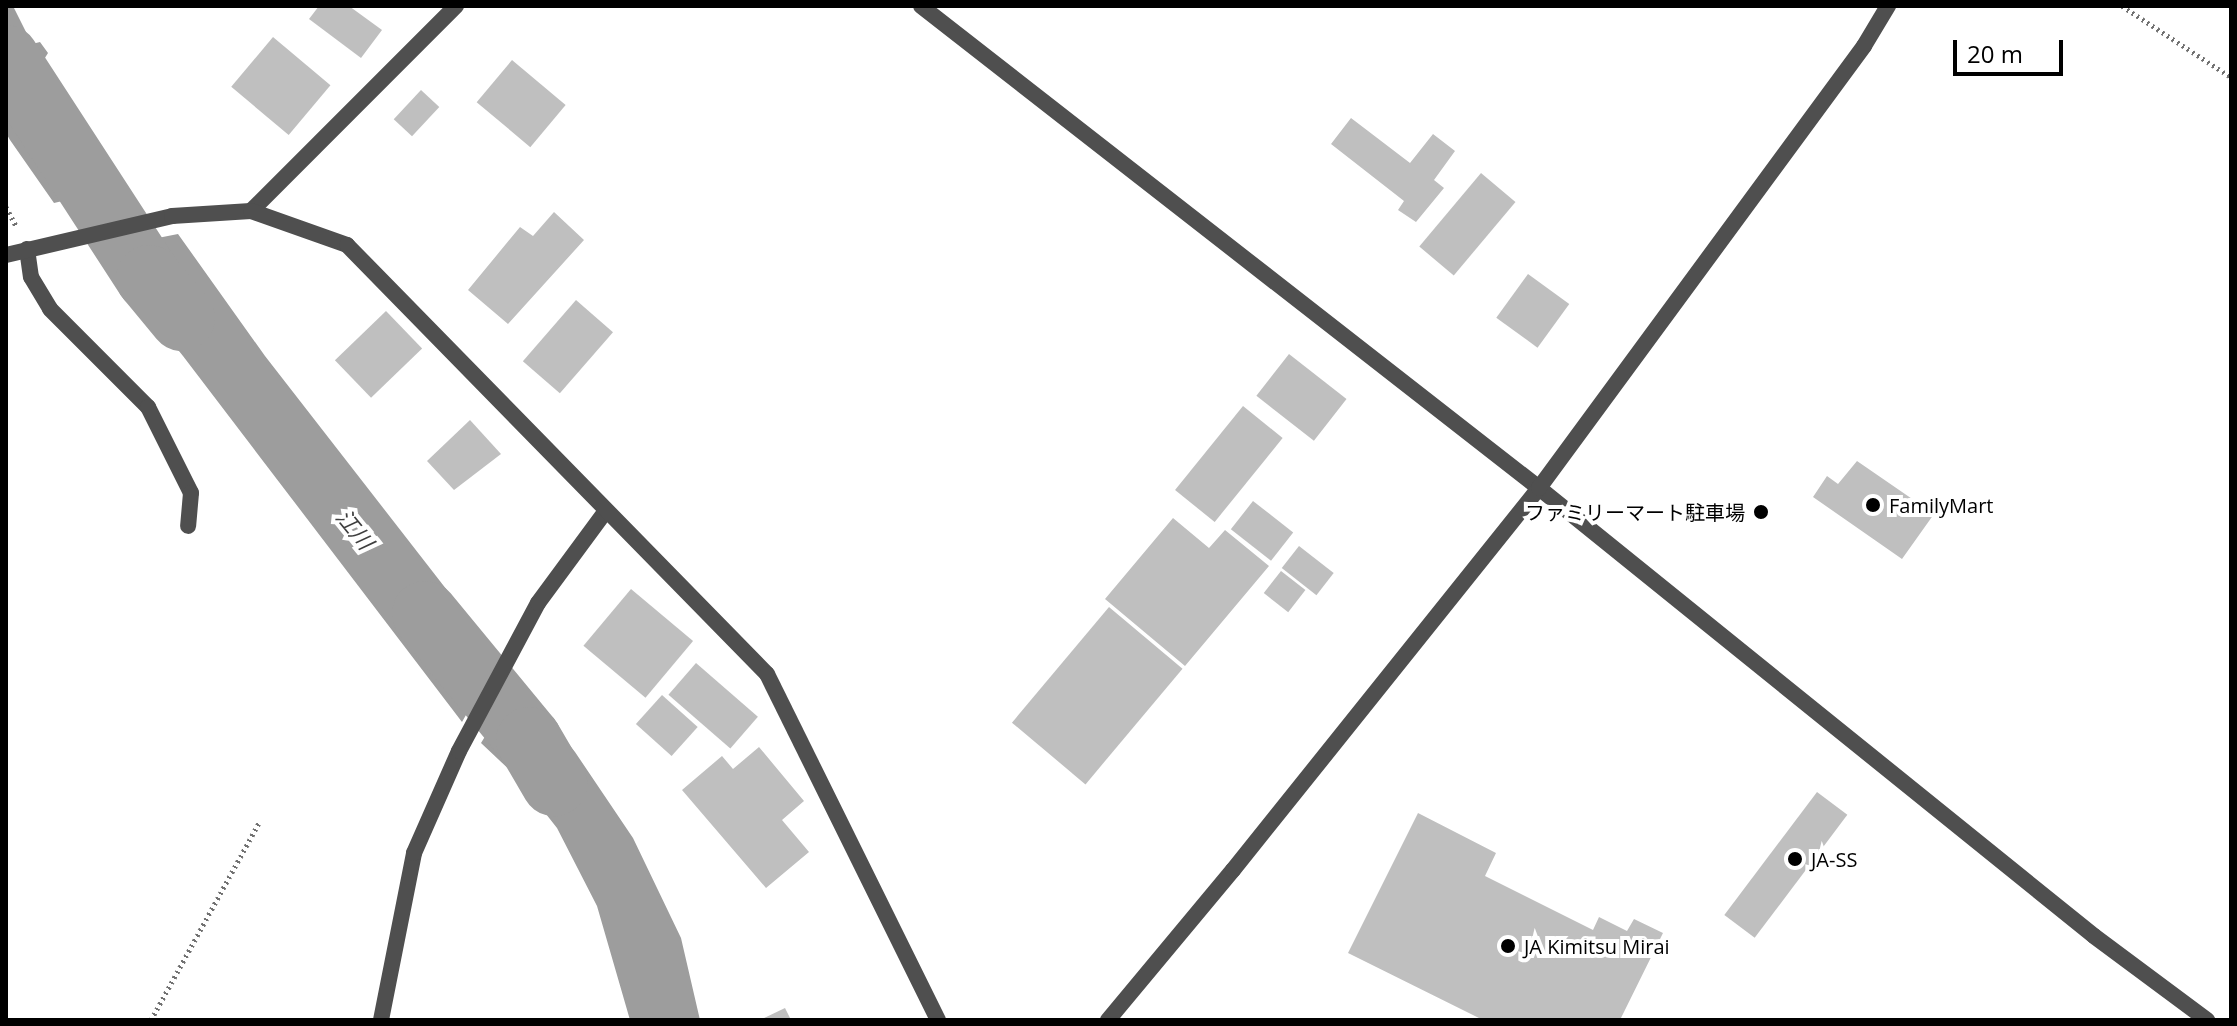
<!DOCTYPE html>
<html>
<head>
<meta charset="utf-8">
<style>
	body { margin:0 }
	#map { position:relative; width:2237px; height:1026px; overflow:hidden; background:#fff; font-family:"Open Sans","Noto Sans JP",sans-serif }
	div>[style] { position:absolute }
	.water>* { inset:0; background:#9d9d9d }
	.river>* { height:66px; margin:-33px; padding:0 33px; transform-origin:33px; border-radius:33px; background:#9d9d9d }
	.building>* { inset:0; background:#bfbfbf; transform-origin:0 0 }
	.path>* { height:5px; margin-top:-2.5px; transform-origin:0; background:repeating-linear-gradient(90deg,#717171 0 2px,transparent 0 6px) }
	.service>* { height:16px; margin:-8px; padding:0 8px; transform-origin:8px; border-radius:8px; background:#4f4f4f }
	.minor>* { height:16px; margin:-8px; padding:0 8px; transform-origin:8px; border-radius:8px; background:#4f4f4f }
	.tertiary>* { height:16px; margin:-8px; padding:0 8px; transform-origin:8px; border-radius:8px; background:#4f4f4f }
	.dots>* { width:22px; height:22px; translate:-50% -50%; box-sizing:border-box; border:4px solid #fff; border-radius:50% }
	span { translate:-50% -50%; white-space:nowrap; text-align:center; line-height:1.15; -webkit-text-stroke:8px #fff; paint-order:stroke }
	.poi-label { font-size:20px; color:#000 }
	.left { translate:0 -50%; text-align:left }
	.right { translate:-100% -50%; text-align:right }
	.water-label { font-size:22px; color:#3e3e3e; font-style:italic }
	.frame { position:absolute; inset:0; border:8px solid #000; pointer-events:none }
	.scale { position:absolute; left:1953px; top:40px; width:110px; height:36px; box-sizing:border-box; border:4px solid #000; border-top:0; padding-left:10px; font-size:24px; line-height:28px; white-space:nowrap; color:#000; -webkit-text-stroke:6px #fff; paint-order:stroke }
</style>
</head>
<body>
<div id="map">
	<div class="water">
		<i style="clip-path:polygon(6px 6px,13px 6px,32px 44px,40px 42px,48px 53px,43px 61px,55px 86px,81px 116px,122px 187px,54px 203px,10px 140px,6px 133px)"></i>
		<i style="clip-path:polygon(178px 234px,265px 356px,499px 657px,462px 722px,183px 356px,110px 266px,100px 262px,97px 250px)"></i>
		<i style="clip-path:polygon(519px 681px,575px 752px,633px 838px,681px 938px,700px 1020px,630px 1020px,597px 906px,557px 828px,516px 776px,481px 743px)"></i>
	</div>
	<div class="river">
		<i style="left:6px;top:58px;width:262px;rotate:57deg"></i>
		<i style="left:149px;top:278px;width:52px;rotate:50.5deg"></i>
		<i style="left:425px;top:614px;width:163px;rotate:50.5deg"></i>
		<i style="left:529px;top:740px;width:50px;rotate:59.8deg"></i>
	</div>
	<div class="building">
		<i style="clip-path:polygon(319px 6px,349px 6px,382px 30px,361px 58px,309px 19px)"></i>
		<i style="left:273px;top:37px;width:75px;height:65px;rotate:40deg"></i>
		<i style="left:512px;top:60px;width:70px;height:55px;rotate:40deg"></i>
		<i style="left:421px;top:90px;width:25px;height:40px;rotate:43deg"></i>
		<i style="clip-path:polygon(1351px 118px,1410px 163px,1433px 134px,1455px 151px,1434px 180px,1444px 188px,1416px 222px,1398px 210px,1404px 201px,1331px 144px)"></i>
		<i style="left:1481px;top:173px;width:45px;height:96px;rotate:40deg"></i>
		<i style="clip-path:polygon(554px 212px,584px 240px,508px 324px,468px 290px,520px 227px,533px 236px)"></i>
		<i style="left:1528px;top:274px;width:51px;height:54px;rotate:36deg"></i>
		<i style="left:576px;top:300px;width:49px;height:81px;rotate:41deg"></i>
		<i style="left:386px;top:311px;width:52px;height:71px;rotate:46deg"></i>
		<i style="left:1289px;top:354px;width:73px;height:53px;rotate:38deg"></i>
		<i style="left:1243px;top:406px;width:51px;height:108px;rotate:39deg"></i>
		<i style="clip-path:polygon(470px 420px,501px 454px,454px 490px,427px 461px)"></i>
		<i style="clip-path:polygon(1857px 461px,1934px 514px,1902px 559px,1813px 497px,1827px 476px,1838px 484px)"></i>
		<i style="left:1253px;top:501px;width:51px;height:36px;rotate:38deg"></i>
		<i style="clip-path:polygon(1173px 518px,1209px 548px,1225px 530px,1269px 566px,1185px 666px,1105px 599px)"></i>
		<i style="left:1299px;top:546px;width:44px;height:28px;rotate:38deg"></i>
		<i style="left:1281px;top:571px;width:31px;height:28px;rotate:38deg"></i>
		<i style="left:631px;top:589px;width:81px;height:74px;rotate:40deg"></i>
		<i style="left:1109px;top:607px;width:96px;height:151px;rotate:40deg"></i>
		<i style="left:696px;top:663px;width:82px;height:42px;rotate:41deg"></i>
		<i style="left:662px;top:695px;width:48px;height:39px;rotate:42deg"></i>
		<i style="clip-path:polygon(759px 747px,804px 801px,782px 820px,809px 852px,766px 888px,682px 790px,722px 756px,733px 769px)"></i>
		<i style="left:1817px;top:792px;width:38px;height:154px;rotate:37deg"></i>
		<i style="clip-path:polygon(1418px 813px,1496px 853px,1485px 876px,1593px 930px,1599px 917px,1627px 931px,1634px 919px,1663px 933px,1620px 1020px,1483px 1020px,1348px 953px)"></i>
		<i style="clip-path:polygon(785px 1008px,791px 1020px,760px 1020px)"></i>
	</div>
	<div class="path">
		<i style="left:2122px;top:6px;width:130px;rotate:33.1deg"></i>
		<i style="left:6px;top:207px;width:21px;rotate:62deg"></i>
		<i style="left:151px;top:1020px;width:227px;rotate:-61.3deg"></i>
	</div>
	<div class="service">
		<i style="left:27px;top:249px;width:28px;rotate:82deg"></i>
		<i style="left:31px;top:277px;width:37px;rotate:59deg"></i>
		<i style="left:50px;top:309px;width:139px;rotate:45deg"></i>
		<i style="left:148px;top:407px;width:96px;rotate:63.4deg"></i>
		<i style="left:191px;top:493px;width:33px;rotate:95deg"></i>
	</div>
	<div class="minor">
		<i style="left:251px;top:211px;width:290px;rotate:-45deg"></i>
		<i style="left:381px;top:1020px;width:170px;rotate:-78.8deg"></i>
		<i style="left:414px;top:853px;width:111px;rotate:-66.2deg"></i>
		<i style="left:459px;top:751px;width:168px;rotate:-61.9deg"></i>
		<i style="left:538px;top:603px;width:113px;rotate:-53.6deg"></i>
	</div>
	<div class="tertiary">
		<i style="left:921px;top:6px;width:784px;rotate:37.95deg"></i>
		<i style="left:1539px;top:488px;width:713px;rotate:38.91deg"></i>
		<i style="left:2094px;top:936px;width:141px;rotate:36.6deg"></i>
		<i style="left:6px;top:255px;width:171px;rotate:-13.2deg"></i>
		<i style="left:172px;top:216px;width:79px;rotate:-3.6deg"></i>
		<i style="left:251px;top:211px;width:102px;rotate:19.5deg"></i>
		<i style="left:347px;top:245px;width:600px;rotate:45.61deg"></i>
		<i style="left:767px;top:674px;width:386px;rotate:63.7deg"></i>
		<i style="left:1108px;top:1020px;width:195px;rotate:-50.2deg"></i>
		<i style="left:1233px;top:870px;width:489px;rotate:-51.3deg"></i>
		<i style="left:1539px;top:488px;width:549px;rotate:-53.67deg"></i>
		<i style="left:1864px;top:46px;width:47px;rotate:-59deg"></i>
	</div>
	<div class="dots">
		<i style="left:1873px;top:505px;background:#000"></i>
		<i style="left:1761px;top:512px;background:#000"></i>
		<i style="left:1795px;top:859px;background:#000"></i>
		<i style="left:1508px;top:946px;background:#000"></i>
	</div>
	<div class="poi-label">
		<span class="left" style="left:1889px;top:505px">FamilyMart</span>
		<span class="right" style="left:1745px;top:512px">ファミリーマート駐車場</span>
		<span class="left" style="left:1811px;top:859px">JA-SS</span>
		<span class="left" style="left:1524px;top:946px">JA Kimitsu Mirai</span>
	</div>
	<div class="water-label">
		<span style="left:355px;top:529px;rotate:51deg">江川</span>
	</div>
	<div class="frame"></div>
	<div class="scale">20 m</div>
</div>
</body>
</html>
